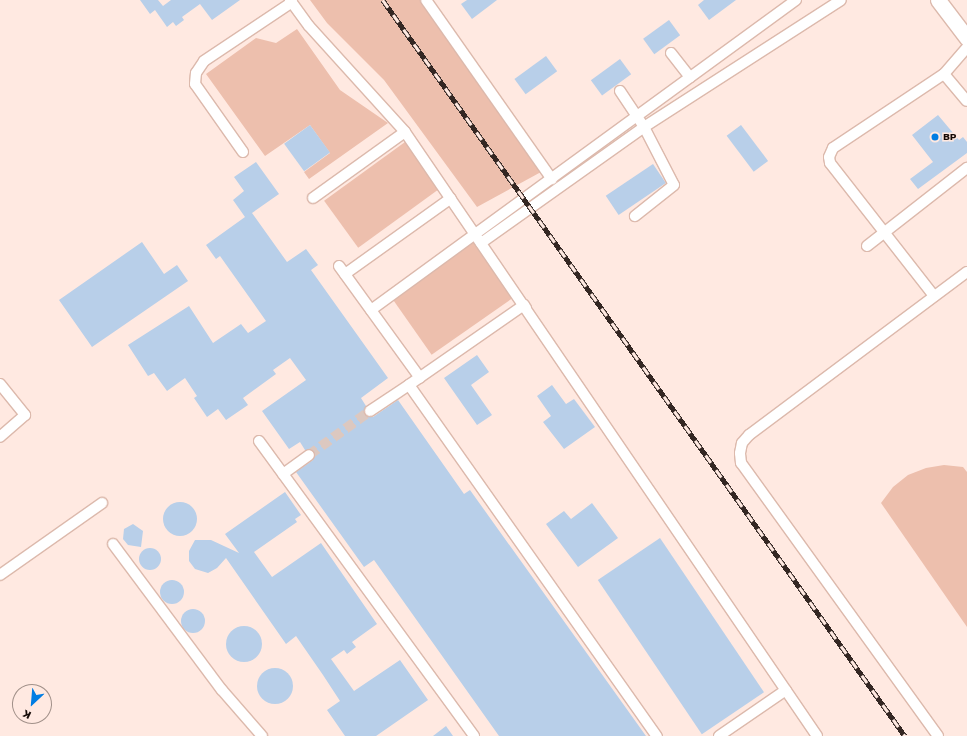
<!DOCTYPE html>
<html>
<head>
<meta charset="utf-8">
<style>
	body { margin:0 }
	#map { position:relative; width:967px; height:736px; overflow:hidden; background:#ffe9e1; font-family:"Work Sans",sans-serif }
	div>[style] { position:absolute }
	.green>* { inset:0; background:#edbfad; transform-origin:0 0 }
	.building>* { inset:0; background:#b8cfe9; transform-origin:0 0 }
	.round { border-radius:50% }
	.minor-tunnel>* { height:10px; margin-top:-5px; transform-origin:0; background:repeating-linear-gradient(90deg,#dcc8c0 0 10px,transparent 0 15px) }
	.roads { filter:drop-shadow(1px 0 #dcb9ac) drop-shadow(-1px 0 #dcb9ac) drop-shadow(0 1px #dcb9ac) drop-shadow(0 -1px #dcb9ac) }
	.minor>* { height:10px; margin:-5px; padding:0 5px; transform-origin:5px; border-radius:5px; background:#fff }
	.highway>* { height:15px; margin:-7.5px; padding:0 7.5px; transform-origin:7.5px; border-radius:7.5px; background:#fff }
	.rail>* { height:4.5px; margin-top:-2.25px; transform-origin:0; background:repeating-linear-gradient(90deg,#ffe9e1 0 9px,#342723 0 18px); box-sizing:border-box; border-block:1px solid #342723 }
	.dots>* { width:11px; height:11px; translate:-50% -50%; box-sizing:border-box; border:2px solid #ffe9e1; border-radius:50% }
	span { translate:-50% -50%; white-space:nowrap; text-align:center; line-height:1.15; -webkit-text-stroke:3px #ffe9e1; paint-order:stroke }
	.poi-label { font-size:10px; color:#150a06; font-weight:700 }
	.left { translate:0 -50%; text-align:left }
	.north { position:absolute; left:12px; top:684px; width:40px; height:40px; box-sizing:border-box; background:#ffe9e1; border:1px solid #a19089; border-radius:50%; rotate:206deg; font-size:11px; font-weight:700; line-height:16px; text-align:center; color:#150a06 }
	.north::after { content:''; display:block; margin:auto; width:14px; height:18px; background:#007de3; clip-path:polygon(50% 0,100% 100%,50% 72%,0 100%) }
</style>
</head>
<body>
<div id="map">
	<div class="green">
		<i style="clip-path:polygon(310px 0,422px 0,541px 172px,477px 207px,384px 80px,327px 23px)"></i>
		<i style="clip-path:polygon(297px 29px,340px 90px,388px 123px,309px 179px,304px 172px,330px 153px,310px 125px,265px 156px,206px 74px,256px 38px,276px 43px)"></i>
		<i style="left:405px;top:142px;width:58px;height:100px;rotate:54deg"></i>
		<i style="left:475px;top:239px;width:70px;height:102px;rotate:55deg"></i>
		<i style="clip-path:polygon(944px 465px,963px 467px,967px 472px,967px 627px,881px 503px,893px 487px,908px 475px,926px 468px)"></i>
	</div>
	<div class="building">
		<i style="clip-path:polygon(140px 0,158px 0,163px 6px,171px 0,240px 0,212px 20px,200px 4px,182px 17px,184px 20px,176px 26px,173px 22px,167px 27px,155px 10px,150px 14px)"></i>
		<i style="clip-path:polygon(467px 0,497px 0,472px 19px,461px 4px)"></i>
		<i style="clip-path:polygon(704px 0,736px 0,709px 20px,698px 5px)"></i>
		<i style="left:669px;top:20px;width:19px;height:32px;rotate:54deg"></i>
		<i style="left:546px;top:56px;width:19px;height:39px;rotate:54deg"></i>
		<i style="left:620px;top:59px;width:19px;height:36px;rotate:54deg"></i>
		<i style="clip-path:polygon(938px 115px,959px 140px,963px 137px,967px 142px,967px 153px,918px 189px,910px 179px,933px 162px,912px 135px)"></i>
		<i style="left:310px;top:125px;width:34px;height:32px;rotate:54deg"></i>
		<i style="left:741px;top:125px;width:45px;height:18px;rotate:53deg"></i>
		<i style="clip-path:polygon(256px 162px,279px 194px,252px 213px,287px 262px,306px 249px,318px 265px,311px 270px,388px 378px,361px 398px,366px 406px,365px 415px,373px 417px,398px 400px,464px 494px,470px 490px,646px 736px,499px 736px,374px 560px,364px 567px,296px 472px,313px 460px,314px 452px,305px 450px,300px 442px,289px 449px,262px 411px,306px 380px,290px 358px,273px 370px,276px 374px,243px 398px,248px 405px,226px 420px,218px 409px,207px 417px,194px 398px,197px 396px,185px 378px,167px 391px,154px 373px,148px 376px,128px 345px,189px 306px,213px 343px,241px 324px,248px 333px,266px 321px,220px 256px,216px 259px,206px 245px,245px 217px,233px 200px,244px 191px,234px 177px)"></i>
		<i style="left:653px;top:164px;width:23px;height:57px;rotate:56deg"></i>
		<i style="clip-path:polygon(142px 242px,164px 274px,177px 265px,188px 281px,92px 347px,59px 300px)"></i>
		<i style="clip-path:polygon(477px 355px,489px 372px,471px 385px,492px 415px,477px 425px,444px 378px)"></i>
		<i style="clip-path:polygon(552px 385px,566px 404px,574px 399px,595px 427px,564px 449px,543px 422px,551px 416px,537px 396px)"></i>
		<i style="clip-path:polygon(285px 492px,301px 515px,295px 519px,297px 522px,254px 552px,272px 577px,321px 543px,377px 624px,352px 642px,356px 647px,347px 654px,344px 650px,331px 659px,354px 691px,400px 660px,428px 700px,376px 736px,345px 736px,327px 710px,340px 701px,323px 675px,296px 636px,286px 644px,226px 558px,217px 568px,208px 573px,195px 569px,189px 561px,189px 551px,195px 540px,211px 540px,239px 553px,225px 534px)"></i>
		<i class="round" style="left:163px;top:502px;width:34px;height:34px"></i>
		<i style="clip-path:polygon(592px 503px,618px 538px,578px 567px,546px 524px,564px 511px,571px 519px)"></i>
		<i style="clip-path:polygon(133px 524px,143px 531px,141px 547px,128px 545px,123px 539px,124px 529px)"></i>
		<i style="left:660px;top:538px;width:186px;height:75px;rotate:56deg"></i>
		<i class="round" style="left:139px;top:548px;width:22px;height:22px"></i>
		<i class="round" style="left:160px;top:580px;width:24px;height:24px"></i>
		<i class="round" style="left:181px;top:609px;width:24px;height:24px"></i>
		<i class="round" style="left:226px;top:626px;width:36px;height:36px"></i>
		<i class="round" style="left:257px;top:668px;width:36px;height:36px"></i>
		<i style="clip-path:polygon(446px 726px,453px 736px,433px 736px)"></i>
	</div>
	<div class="minor-tunnel">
		<i style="left:309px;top:455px;width:75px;rotate:-35.8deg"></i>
	</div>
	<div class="roads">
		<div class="minor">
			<i style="left:290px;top:0;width:32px;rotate:54deg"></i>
			<i style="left:309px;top:26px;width:143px;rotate:47.8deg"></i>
			<i style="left:405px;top:132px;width:731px;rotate:55.7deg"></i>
			<i style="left:426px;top:0;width:219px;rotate:54.9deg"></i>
			<i style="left:671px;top:53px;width:31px;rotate:52deg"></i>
			<i style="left:944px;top:74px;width:35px;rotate:50deg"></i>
			<i style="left:620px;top:91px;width:43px;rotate:56.3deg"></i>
			<i style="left:644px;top:127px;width:65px;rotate:62.7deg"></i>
			<i style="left:674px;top:185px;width:50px;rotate:141.5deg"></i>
			<i style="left:243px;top:152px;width:83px;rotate:-125.2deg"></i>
			<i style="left:195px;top:84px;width:11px;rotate:-85deg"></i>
			<i style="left:196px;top:73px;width:14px;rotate:-56deg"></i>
			<i style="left:204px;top:61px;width:106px;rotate:-33.8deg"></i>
			<i style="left:313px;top:198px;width:113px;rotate:-35.7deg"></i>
			<i style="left:481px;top:243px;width:200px;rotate:-35.4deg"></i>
			<i style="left:644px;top:127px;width:234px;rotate:-32.8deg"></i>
			<i style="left:867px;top:246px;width:127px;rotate:-38deg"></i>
			<i style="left:339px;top:266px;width:138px;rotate:54.1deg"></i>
			<i style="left:345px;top:274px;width:130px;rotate:-35.6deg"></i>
			<i style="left:934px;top:296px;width:169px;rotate:-128deg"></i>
			<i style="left:830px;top:163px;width:6px;rotate:-99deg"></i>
			<i style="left:829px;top:157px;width:10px;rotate:-66deg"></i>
			<i style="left:833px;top:148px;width:133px;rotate:-33.7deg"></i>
			<i style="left:944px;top:74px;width:35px;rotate:-49deg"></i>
			<i style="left:526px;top:308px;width:4px;rotate:-124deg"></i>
			<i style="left:524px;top:305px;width:140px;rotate:145.2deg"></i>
			<i style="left:409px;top:385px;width:430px;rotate:54.8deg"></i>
			<i style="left:371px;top:310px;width:526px;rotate:-36.11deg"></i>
			<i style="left:0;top:384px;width:40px;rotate:51deg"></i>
			<i style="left:25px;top:415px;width:33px;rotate:139deg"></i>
			<i style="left:370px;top:411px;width:47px;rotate:-33.7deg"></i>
			<i style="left:259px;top:441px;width:365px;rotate:53.9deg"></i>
			<i style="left:283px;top:474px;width:32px;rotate:-36deg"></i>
			<i style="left:113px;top:544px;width:182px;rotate:53.3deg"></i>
			<i style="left:222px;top:690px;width:61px;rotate:49deg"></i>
			<i style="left:0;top:575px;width:125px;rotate:-35.2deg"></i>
			<i style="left:719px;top:736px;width:81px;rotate:-34.5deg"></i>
			<i style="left:938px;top:736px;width:337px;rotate:-125.8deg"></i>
			<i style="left:741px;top:463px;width:10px;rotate:-96deg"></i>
			<i style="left:740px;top:453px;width:10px;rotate:-79deg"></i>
			<i style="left:742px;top:443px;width:11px;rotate:-49deg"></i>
			<i style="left:749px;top:435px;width:272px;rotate:-36.8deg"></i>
		</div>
		<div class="highway">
			<i style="left:938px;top:0;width:48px;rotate:52.7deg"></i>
		</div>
	</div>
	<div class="rail">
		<i style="left:383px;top:0;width:902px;rotate:54.65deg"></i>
	</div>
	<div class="dots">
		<i style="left:935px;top:137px;background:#007de3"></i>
	</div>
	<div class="poi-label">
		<span class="left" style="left:943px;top:137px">BP</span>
	</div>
	<div class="north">K</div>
</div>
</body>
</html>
